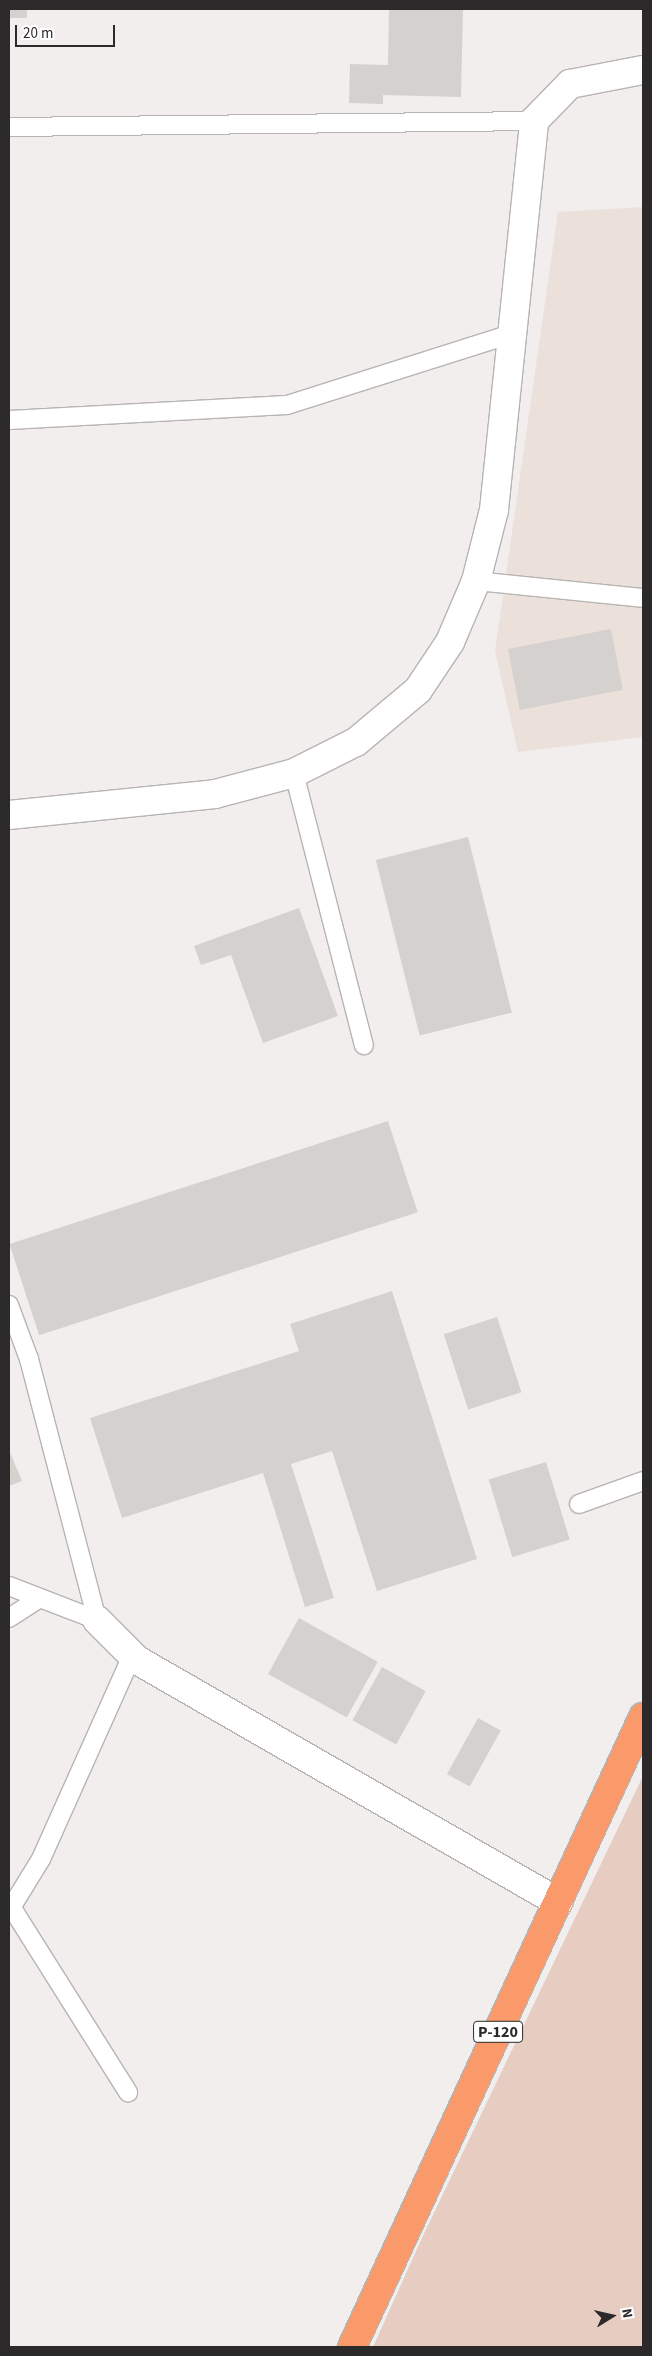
<!DOCTYPE html>
<html>
<head>
<meta charset="utf-8">
<style>
	body { margin:0 }
	#map { position:relative; width:652px; height:2356px; overflow:hidden; background:#f2eeed; font-family:"Source Sans 3",sans-serif }
	div>[style] { position:absolute }
	.built>* { inset:0; background:#ece0db }
	.green>* { inset:0; background:#e7cdc1 }
	.building>* { inset:0; background:#d4d1cf; transform-origin:0 0 }
	.roads { filter:drop-shadow(1px 0 #b7b4b2) drop-shadow(-1px 0 #b7b4b2) drop-shadow(0 1px #b7b4b2) drop-shadow(0 -1px #b7b4b2) }
	.lane>* { height:18px; margin:-9px; padding:0 9px; transform-origin:9px; border-radius:9px; background:#fff }
	.street>* { height:28px; margin:-14px; padding:0 14px; transform-origin:14px; border-radius:14px; background:#fff }
	.highway>* { height:28px; margin:-14px; padding:0 14px; transform-origin:14px; border-radius:14px; background:#fa9a6b }
	span { translate:-50% -50%; white-space:nowrap; text-align:center; line-height:1.15; -webkit-text-stroke:5px #fff; paint-order:stroke }
	.shield-label span { padding:1px 4px; background:#fff; border:1px solid; border-radius:4px; -webkit-text-stroke-width:0 }
	.shield-label { font-size:16px; color:#2b2929; font-weight:700 }
	.frame { position:absolute; inset:0; border:10px solid #2b2929; pointer-events:none }
	.north { position:absolute; left:587px; top:2291px; width:50px; height:50px; -webkit-text-stroke:4px #fff; paint-order:stroke; rotate:80deg; font-size:14px; font-weight:700; line-height:20px; text-align:center; color:#2b2929 }
	.north::after { content:''; display:block; margin:auto; width:18px; height:22px; background:#2b2929; clip-path:polygon(50% 0,100% 100%,50% 72%,0 100%) }
	.scale { position:absolute; left:15px; top:25px; width:100px; height:22px; box-sizing:border-box; border:2px solid #2b2929; border-top:0; padding-left:6px; font-size:15px; line-height:18px; white-space:nowrap; color:#2b2929; -webkit-text-stroke:4px #fff; paint-order:stroke }
</style>
</head>
<body>
<div id="map">
	<div class="built">
		<i style="clip-path:polygon(643px 207px,643px 737px,518px 752px,495px 651px,558px 212px)"></i>
	</div>
	<div class="green">
		<i style="clip-path:polygon(643px 1776px,643px 2347px,373px 2347px,421px 2240px)"></i>
	</div>
	<div class="building">
		<i style="left:9px;top:9px;width:18px;height:9px"></i>
		<i style="clip-path:polygon(389px 9px,463px 9px,461px 97px,383px 95px,383px 104px,349px 103px,350px 64px,388px 65px)"></i>
		<i style="left:611px;top:629px;width:62px;height:105px;rotate:79deg"></i>
		<i style="left:468px;top:837px;width:181px;height:95px;rotate:76deg"></i>
		<i style="clip-path:polygon(299px 908px,338px 1016px,263px 1043px,231px 955px,201px 965px,194px 946px)"></i>
		<i style="left:388px;top:1121px;width:96px;height:398px;rotate:72deg"></i>
		<i style="clip-path:polygon(392px 1291px,477px 1559px,377px 1591px,332px 1451px,291px 1464px,334px 1598px,305px 1607px,263px 1473px,122px 1518px,90px 1418px,299px 1351px,290px 1324px)"></i>
		<i style="left:497px;top:1317px;width:79px;height:56px;rotate:72deg"></i>
		<i style="clip-path:polygon(9px 1450px,22px 1481px,9px 1486px)"></i>
		<i style="left:546px;top:1462px;width:81px;height:60px;rotate:73deg"></i>
		<i style="left:299px;top:1618px;width:90px;height:64px;rotate:29deg"></i>
		<i style="left:382px;top:1667px;width:50px;height:61px;rotate:29deg"></i>
		<i style="left:478px;top:1718px;width:26px;height:64px;rotate:29deg"></i>
	</div>
	<div class="roads">
		<div class="lane">
			<i style="left:9px;top:127px;width:525px;rotate:-0.65deg"></i>
			<i style="left:9px;top:420px;width:278px;rotate:-3.1deg"></i>
			<i style="left:287px;top:405px;width:238px;rotate:-17.6deg"></i>
			<i style="left:476px;top:581px;width:168px;rotate:5.8deg"></i>
			<i style="left:294px;top:773px;width:281px;rotate:75.6deg"></i>
			<i style="left:9px;top:1305px;width:58px;rotate:69.7deg"></i>
			<i style="left:29px;top:1359px;width:270px;rotate:75.4deg"></i>
			<i style="left:579px;top:1504px;width:68px;rotate:-19.8deg"></i>
			<i style="left:9px;top:1586px;width:94px;rotate:21.1deg"></i>
			<i style="left:9px;top:1618px;width:35px;rotate:-33deg"></i>
			<i style="left:12px;top:1908px;width:218px;rotate:57.8deg"></i>
			<i style="left:9px;top:1911px;width:61px;rotate:-58.4deg"></i>
			<i style="left:41px;top:1859px;width:222px;rotate:-65.9deg"></i>
		</div>
		<div class="street">
			<i style="left:9px;top:815px;width:207px;rotate:-5.8deg"></i>
			<i style="left:215px;top:794px;width:82px;rotate:-14.9deg"></i>
			<i style="left:294px;top:773px;width:69px;rotate:-26.6deg"></i>
			<i style="left:356px;top:742px;width:81px;rotate:-40deg"></i>
			<i style="left:418px;top:690px;width:58px;rotate:-56.3deg"></i>
			<i style="left:450px;top:642px;width:66px;rotate:-66.9deg"></i>
			<i style="left:476px;top:581px;width:73px;rotate:-75.8deg"></i>
			<i style="left:494px;top:510px;width:391px;rotate:-84.1deg"></i>
			<i style="left:534px;top:121px;width:52px;rotate:-45.8deg"></i>
			<i style="left:570px;top:84px;width:74px;rotate:-10.9deg"></i>
			<i style="left:97px;top:1620px;width:57px;rotate:45deg"></i>
			<i style="left:137px;top:1660px;width:486px;rotate:29.9deg"></i>
		</div>
		<div class="highway">
			<i style="left:352px;top:2347px;width:694px;rotate:-65.21deg"></i>
		</div>
	</div>
	<div class="shield-label">
		<span style="left:498px;top:2032px">Р-120</span>
	</div>
	<div class="frame"></div>
	<div class="north">N</div>
	<div class="scale">20 m</div>
</div>
</body>
</html>
